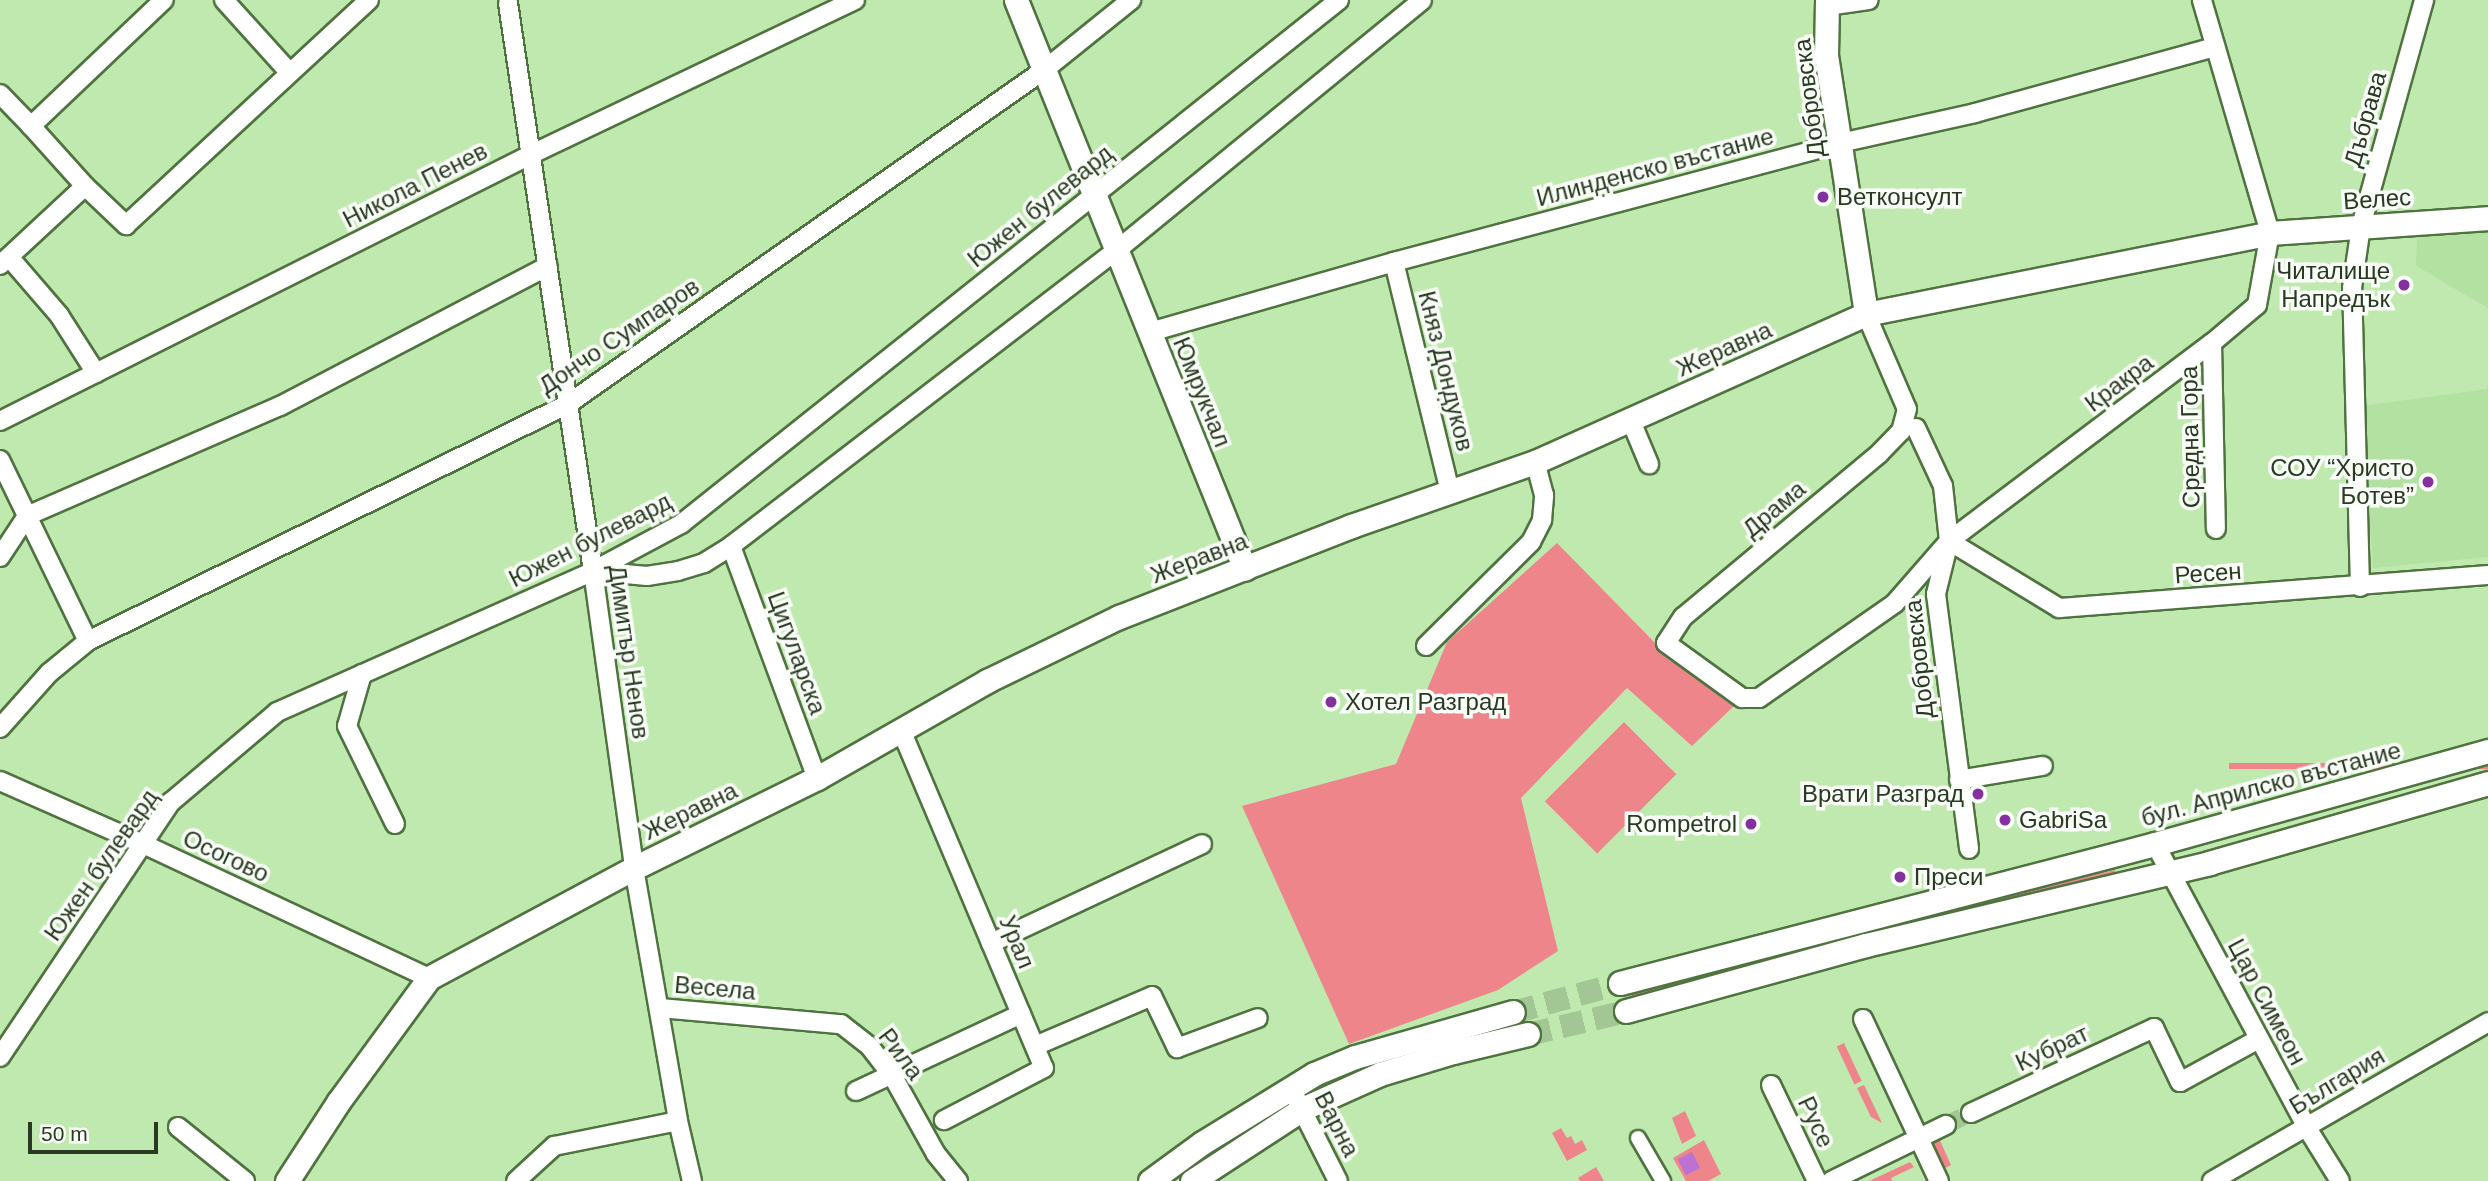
<!DOCTYPE html>
<html>
<head>
<meta charset="utf-8">
<style>
	body { margin:0 }
	#map { position:relative; width:2488px; height:1181px; overflow:hidden; background:#c0e9b0; font-family:Arial,sans-serif }
	div>[style] { position:absolute }
	.built>* { inset:0; background:#b3e1a1 }
	.green>* { inset:0; background:#ee858b; transform-origin:0 0 }
	.water>* { inset:0; background:#ba72d3; transform-origin:0 0 }
	.minor-tunnel>* { height:18px; margin-top:-9px; transform-origin:0; background:repeating-linear-gradient(90deg,#a2c694 0 18px,transparent 0 27px) }
	.tertiary-tunnel>* { height:23px; margin-top:-11.5px; transform-origin:0; background:repeating-linear-gradient(90deg,#a2c694 0 23px,transparent 0 34px) }
	.roads { filter:drop-shadow(2px 0 #4f733f) drop-shadow(-2px 0 #4f733f) drop-shadow(0 2px #4f733f) drop-shadow(0 -2px #4f733f) }
	.pedestrian>* { height:14px; margin:-7px; padding:0 7px; transform-origin:7px; border-radius:7px; background:#fff }
	.minor>* { height:18px; margin:-9px; padding:0 9px; transform-origin:9px; border-radius:9px; background:#fff }
	.tertiary>* { height:23px; margin:-11.5px; padding:0 11.5px; transform-origin:11.5px; border-radius:11.5px; background:#fff }
	.dots>* { width:19px; height:19px; translate:-50% -50%; box-sizing:border-box; border:4px solid #fafef8; border-radius:50% }
	span { translate:-50% -50%; white-space:nowrap; text-align:center; line-height:1.15; -webkit-text-stroke:7px #fafef8; paint-order:stroke }
	.street-label { font-size:24px; color:#293922 }
	.poi-label { font-size:24px; color:#293922 }
	.left { translate:0 -50%; text-align:left }
	.right { translate:-100% -50%; text-align:right }
	.scale { position:absolute; left:28px; top:1122px; width:130px; height:32px; box-sizing:border-box; border:4px solid #293922; border-top:0; padding-left:9px; font-size:21px; line-height:24px; white-space:nowrap; color:#293922; -webkit-text-stroke:5px #fafef8; paint-order:stroke }
</style>
</head>
<body>
<div id="map">
	<div class="built">
		<i style="clip-path:polygon(2488px 228px,2488px 308px,2416px 266px,2417px 231px)"></i>
		<i style="clip-path:polygon(2488px 384px,2488px 557px,2373px 568px,2362px 406px,2487px 389px)"></i>
	</div>
	<div class="green">
		<i style="clip-path:polygon(1557px 543px,1660px 648px,1735px 705px,1692px 746px,1627px 688px,1521px 798px,1558px 951px,1498px 990px,1349px 1044px,1242px 806px,1396px 764px,1447px 642px)"></i>
		<i style="left:1624px;top:722px;width:74px;height:112px;rotate:45deg"></i>
		<i style="left:2488px;top:763px;width:6px;height:259px;rotate:90deg"></i>
		<i style="clip-path:polygon(2115px 870px,2116px 874px,1860px 936px,1632px 997px,1631px 993px,1858px 931px)"></i>
		<i style="left:1844px;top:1043px;width:42px;height:8px;rotate:65deg"></i>
		<i style="clip-path:polygon(1864px 1085px,1882px 1123px,1871px 1117px,1857px 1088px)"></i>
		<i style="clip-path:polygon(1685px 1111px,1696px 1136px,1682px 1144px,1672px 1118px)"></i>
		<i style="clip-path:polygon(1561px 1128px,1567px 1138px,1571px 1136px,1575px 1144px,1582px 1140px,1587px 1150px,1567px 1161px,1552px 1133px)"></i>
		<i style="left:1938px;top:1136px;width:32px;height:11px;rotate:66deg"></i>
		<i style="clip-path:polygon(1704px 1140px,1721px 1174px,1708px 1181px,1686px 1181px,1673px 1158px)"></i>
		<i style="clip-path:polygon(1910px 1162px,1914px 1167px,1891px 1178px,1892px 1181px,1869px 1181px)"></i>
		<i style="clip-path:polygon(1596px 1167px,1604px 1181px,1580px 1181px,1578px 1178px)"></i>
	</div>
	<div class="water">
		<i style="left:1692px;top:1152px;width:18px;height:16px;rotate:63deg"></i>
	</div>
	<div class="minor-tunnel">
		<i style="left:1946px;top:1125px;width:28px;rotate:-26deg"></i>
	</div>
	<div class="tertiary-tunnel">
		<i style="left:1513px;top:1012px;width:111px;rotate:-15.2deg"></i>
		<i style="left:1528px;top:1034px;width:101px;rotate:-13.2deg"></i>
	</div>
	<div class="roads">
		<div class="pedestrian">
			<i style="left:1638px;top:1138px;width:50px;rotate:59.8deg"></i>
		</div>
		<div class="minor">
			<i style="left:224px;top:0;width:98px;rotate:47.9deg"></i>
			<i style="left:508px;top:3px;width:574px;rotate:81.49deg"></i>
			<i style="left:593px;top:571px;width:300px;rotate:82.1deg"></i>
			<i style="left:634px;top:868px;width:257px;rotate:80.1deg"></i>
			<i style="left:678px;top:1121px;width:62px;rotate:76.9deg"></i>
			<i style="left:1827px;top:6px;width:42px;rotate:-8.1deg"></i>
			<i style="left:0;top:94px;width:45px;rotate:45.9deg"></i>
			<i style="left:85px;top:186px;width:57px;rotate:43.6deg"></i>
			<i style="left:126px;top:225px;width:331px;rotate:-42.8deg"></i>
			<i style="left:9px;top:257px;width:77px;rotate:49.2deg"></i>
			<i style="left:59px;top:315px;width:69px;rotate:57.5deg"></i>
			<i style="left:1394px;top:262px;width:237px;rotate:76.3deg"></i>
			<i style="left:0;top:265px;width:116px;rotate:-42.9deg"></i>
			<i style="left:85px;top:186px;width:81px;rotate:-132deg"></i>
			<i style="left:31px;top:126px;width:183px;rotate:-43.5deg"></i>
			<i style="left:1866px;top:314px;width:103px;rotate:66.7deg"></i>
			<i style="left:1907px;top:409px;width:23px;rotate:105deg"></i>
			<i style="left:1901px;top:431px;width:30px;rotate:134deg"></i>
			<i style="left:1880px;top:453px;width:256px;rotate:140.2deg"></i>
			<i style="left:1683px;top:617px;width:31px;rotate:123deg"></i>
			<i style="left:1666px;top:643px;width:94px;rotate:35.9deg"></i>
			<i style="left:1742px;top:698px;width:17px"></i>
			<i style="left:1759px;top:698px;width:166px;rotate:-34.9deg"></i>
			<i style="left:1895px;top:603px;width:82px;rotate:-48.9deg"></i>
			<i style="left:1949px;top:541px;width:329px;rotate:-37deg"></i>
			<i style="left:2212px;top:343px;width:59px;rotate:-40.2deg"></i>
			<i style="left:2257px;top:305px;width:73px;rotate:-79.8deg"></i>
			<i style="left:2270px;top:233px;width:243px;rotate:-106.3deg"></i>
			<i style="left:1150px;top:332px;width:254px;rotate:-16deg"></i>
			<i style="left:1394px;top:262px;width:462px;rotate:-14.9deg"></i>
			<i style="left:1840px;top:143px;width:138px;rotate:-12.5deg"></i>
			<i style="left:1975px;top:113px;width:249px;rotate:-15.4deg"></i>
			<i style="left:2212px;top:343px;width:186px;rotate:88.8deg"></i>
			<i style="left:0;top:421px;width:595px;rotate:-26.65deg"></i>
			<i style="left:532px;top:154px;width:358px;rotate:-25.5deg"></i>
			<i style="left:1631px;top:421px;width:47px;rotate:67.3deg"></i>
			<i style="left:1916px;top:428px;width:64px;rotate:65deg"></i>
			<i style="left:1943px;top:486px;width:55px;rotate:83.8deg"></i>
			<i style="left:1949px;top:541px;width:55px;rotate:103.8deg"></i>
			<i style="left:1936px;top:594px;width:257px;rotate:82.6deg"></i>
			<i style="left:0;top:460px;width:201px;rotate:64.1deg"></i>
			<i style="left:1949px;top:541px;width:129px;rotate:31.3deg"></i>
			<i style="left:2059px;top:608px;width:430px;rotate:-4.4deg"></i>
			<i style="left:731px;top:546px;width:247px;rotate:69.7deg"></i>
			<i style="left:0;top:557px;width:49px;rotate:-56.6deg"></i>
			<i style="left:27px;top:516px;width:276px;rotate:-23.5deg"></i>
			<i style="left:280px;top:406px;width:302px;rotate:-27.6deg"></i>
			<i style="left:593px;top:571px;width:54px;rotate:5.3deg"></i>
			<i style="left:647px;top:576px;width:31px;rotate:-9deg"></i>
			<i style="left:678px;top:571px;width:27px;rotate:-17deg"></i>
			<i style="left:704px;top:563px;width:32px;rotate:-32deg"></i>
			<i style="left:731px;top:546px;width:486px;rotate:-37.5deg"></i>
			<i style="left:1117px;top:250px;width:394px;rotate:-39.3deg"></i>
			<i style="left:2360px;top:587px;width:299px;rotate:-91.5deg"></i>
			<i style="left:2352px;top:288px;width:63px;rotate:-81.7deg"></i>
			<i style="left:2361px;top:226px;width:235px;rotate:-74.4deg"></i>
			<i style="left:1426px;top:646px;width:148px;rotate:-44.7deg"></i>
			<i style="left:1531px;top:542px;width:25px;rotate:-63deg"></i>
			<i style="left:1542px;top:520px;width:25px;rotate:-85deg"></i>
			<i style="left:1544px;top:495px;width:34px;rotate:-105deg"></i>
			<i style="left:362px;top:674px;width:54px;rotate:106.1deg"></i>
			<i style="left:347px;top:726px;width:109px;rotate:63.9deg"></i>
			<i style="left:0;top:728px;width:74px;rotate:-48.3deg"></i>
			<i style="left:49px;top:673px;width:50px;rotate:-39.4deg"></i>
			<i style="left:88px;top:641px;width:535px;rotate:-26.28deg"></i>
			<i style="left:568px;top:404px;width:581px;rotate:-35.06deg"></i>
			<i style="left:1044px;top:70px;width:112px;rotate:-38.8deg"></i>
			<i style="left:901px;top:730px;width:367px;rotate:67.1deg"></i>
			<i style="left:1044px;top:1068px;width:113px;rotate:152.5deg"></i>
			<i style="left:1959px;top:780px;width:85px;rotate:-9.5deg"></i>
			<i style="left:0;top:781px;width:156px;rotate:23.8deg"></i>
			<i style="left:143px;top:844px;width:316px;rotate:25.1deg"></i>
			<i style="left:2155px;top:844px;width:322px;rotate:61.8deg"></i>
			<i style="left:2307px;top:1128px;width:62px;rotate:58.1deg"></i>
			<i style="left:991px;top:943px;width:233px;rotate:-25.1deg"></i>
			<i style="left:660px;top:1008px;width:182px;rotate:5.1deg"></i>
			<i style="left:841px;top:1024px;width:37px;rotate:38deg"></i>
			<i style="left:870px;top:1047px;width:36px;rotate:52deg"></i>
			<i style="left:892px;top:1075px;width:90px;rotate:60.9deg"></i>
			<i style="left:936px;top:1154px;width:35px;rotate:51deg"></i>
			<i style="left:1863px;top:1019px;width:179px;rotate:64.9deg"></i>
			<i style="left:1035px;top:1046px;width:127px;rotate:-23.1deg"></i>
			<i style="left:1152px;top:996px;width:58px;rotate:64.3deg"></i>
			<i style="left:1177px;top:1048px;width:86px;rotate:-20.3deg"></i>
			<i style="left:0;top:1057px;width:307px;rotate:-56.2deg"></i>
			<i style="left:171px;top:802px;width:139px;rotate:-40.3deg"></i>
			<i style="left:277px;top:712px;width:346px;rotate:-24deg"></i>
			<i style="left:593px;top:571px;width:100px;rotate:-28.1deg"></i>
			<i style="left:681px;top:524px;width:841px;rotate:-38.53deg"></i>
			<i style="left:1771px;top:1085px;width:106px;rotate:64.4deg"></i>
			<i style="left:856px;top:1091px;width:182px;rotate:-25deg"></i>
			<i style="left:1296px;top:1098px;width:93px;rotate:63.2deg"></i>
			<i style="left:1971px;top:1113px;width:202px;rotate:-24.9deg"></i>
			<i style="left:2154px;top:1028px;width:60px;rotate:64.3deg"></i>
			<i style="left:2180px;top:1082px;width:90px;rotate:-28.6deg"></i>
			<i style="left:178px;top:1127px;width:86px;rotate:38.9deg"></i>
			<i style="left:516px;top:1181px;width:52px;rotate:-42.6deg"></i>
			<i style="left:554px;top:1146px;width:126px;rotate:-11.4deg"></i>
			<i style="left:1831px;top:1181px;width:128px;rotate:-26deg"></i>
			<i style="left:2212px;top:1181px;width:319px;rotate:-29.9deg"></i>
		</div>
		<div class="tertiary">
			<i style="left:1016px;top:0;width:613px;rotate:68.08deg"></i>
			<i style="left:1827px;top:0;width:55px;rotate:91deg"></i>
			<i style="left:1826px;top:55px;width:262px;rotate:81.2deg"></i>
			<i style="left:1620px;top:983px;width:553px;rotate:-14.56deg"></i>
			<i style="left:2155px;top:844px;width:346px;rotate:-15.6deg"></i>
			<i style="left:1626px;top:1011px;width:249px;rotate:-15.4deg"></i>
			<i style="left:1866px;top:945px;width:353px;rotate:-13.4deg"></i>
			<i style="left:2209px;top:863px;width:290px;rotate:-16deg"></i>
			<i style="left:287px;top:1181px;width:95px;rotate:-57deg"></i>
			<i style="left:339px;top:1101px;width:152px;rotate:-53.8deg"></i>
			<i style="left:429px;top:978px;width:233px;rotate:-28.2deg"></i>
			<i style="left:634px;top:868px;width:204px;rotate:-26.2deg"></i>
			<i style="left:817px;top:778px;width:196px;rotate:-29.7deg"></i>
			<i style="left:987px;top:681px;width:147px;rotate:-25.9deg"></i>
			<i style="left:1119px;top:617px;width:249px;rotate:-21.4deg"></i>
			<i style="left:1351px;top:526px;width:195px;rotate:-19.2deg"></i>
			<i style="left:1535px;top:462px;width:363px;rotate:-24.1deg"></i>
			<i style="left:1866px;top:314px;width:412px;rotate:-11.3deg"></i>
			<i style="left:2270px;top:233px;width:219px;rotate:-3.9deg"></i>
			<i style="left:1150px;top:1181px;width:64px;rotate:-36.2deg"></i>
			<i style="left:1202px;top:1143px;width:132px;rotate:-31.6deg"></i>
			<i style="left:1314px;top:1074px;width:44px;rotate:-22.5deg"></i>
			<i style="left:1355px;top:1057px;width:164px;rotate:-15.9deg"></i>
			<i style="left:1192px;top:1181px;width:131px;rotate:-33.2deg"></i>
			<i style="left:1302px;top:1109px;width:85px;rotate:-24.2deg"></i>
			<i style="left:1380px;top:1074px;width:76px;rotate:-16.8deg"></i>
			<i style="left:1453px;top:1052px;width:77px;rotate:-13.5deg"></i>
		</div>
	</div>
	<div class="dots">
		<i style="left:1823px;top:197px;background:#84309f"></i>
		<i style="left:2404px;top:285px;background:#84309f"></i>
		<i style="left:2428px;top:482px;background:#84309f"></i>
		<i style="left:1331px;top:702px;background:#84309f"></i>
		<i style="left:1978px;top:794px;background:#84309f"></i>
		<i style="left:2005px;top:820px;background:#84309f"></i>
		<i style="left:1751px;top:824px;background:#84309f"></i>
		<i style="left:1900px;top:877px;background:#84309f"></i>
	</div>
	<div class="street-label">
		<span style="left:1809px;top:98px;rotate:-97deg">Добровска</span>
		<span style="left:2365px;top:119px;rotate:-74deg">Дъбрава</span>
		<span style="left:1655px;top:167px;rotate:-15deg">Илинденско въстание</span>
		<span style="left:415px;top:185px;rotate:-27deg">Никола Пенев</span>
		<span style="left:2377px;top:199px;rotate:-4deg">Велес</span>
		<span style="left:1040px;top:206px;rotate:-39deg">Южен булевард</span>
		<span style="left:619px;top:336px;rotate:-34deg">Дончо Сумпаров</span>
		<span style="left:1724px;top:349px;rotate:-24deg">Жеравна</span>
		<span style="left:1446px;top:371px;rotate:76deg">Княз Дондуков</span>
		<span style="left:2119px;top:383px;rotate:-37deg">Кракра</span>
		<span style="left:1202px;top:392px;rotate:68deg">Юмрукчал</span>
		<span style="left:2190px;top:437px;rotate:-91deg">Средна Гора</span>
		<span style="left:1774px;top:509px;rotate:-40deg">Драма</span>
		<span style="left:590px;top:540px;rotate:-27deg">Южен булевард</span>
		<span style="left:1199px;top:558px;rotate:-21deg">Жеравна</span>
		<span style="left:2208px;top:573px;rotate:-4deg">Ресен</span>
		<span style="left:629px;top:652px;rotate:82deg">Димитър Ненов</span>
		<span style="left:797px;top:653px;rotate:70deg">Цигуларска</span>
		<span style="left:1919px;top:659px;rotate:-96deg">Добровска</span>
		<span style="left:2271px;top:784px;rotate:-15deg">бул. Априлско въстание</span>
		<span style="left:690px;top:811px;rotate:-26deg">Жеравна</span>
		<span style="left:226px;top:856px;rotate:25deg">Осогово</span>
		<span style="left:101px;top:865px;rotate:-55deg">Южен булевард</span>
		<span style="left:1017px;top:942px;rotate:67deg">Урал</span>
		<span style="left:715px;top:988px;rotate:5deg">Весела</span>
		<span style="left:2267px;top:1002px;rotate:62deg">Цар Симеон</span>
		<span style="left:2052px;top:1048px;rotate:-25deg">Кубрат</span>
		<span style="left:901px;top:1054px;rotate:53deg">Рила</span>
		<span style="left:2337px;top:1081px;rotate:-31deg">България</span>
		<span style="left:1816px;top:1122px;rotate:65deg">Русе</span>
		<span style="left:1337px;top:1124px;rotate:63deg">Варна</span>
	</div>
	<div class="poi-label">
		<span class="left" style="left:1837px;top:197px">Ветконсулт</span>
		<span class="right" style="left:2390px;top:285px">Читалище<br>Напредък</span>
		<span class="right" style="left:2414px;top:482px">СОУ “Христо<br>Ботев”</span>
		<span class="left" style="left:1345px;top:702px">Хотел Разград</span>
		<span class="right" style="left:1964px;top:794px">Врати Разград</span>
		<span class="left" style="left:2019px;top:820px">GabriSa</span>
		<span class="right" style="left:1737px;top:824px">Rompetrol</span>
		<span class="left" style="left:1914px;top:877px">Преси</span>
	</div>
	<div class="scale">50 m</div>
</div>
</body>
</html>
